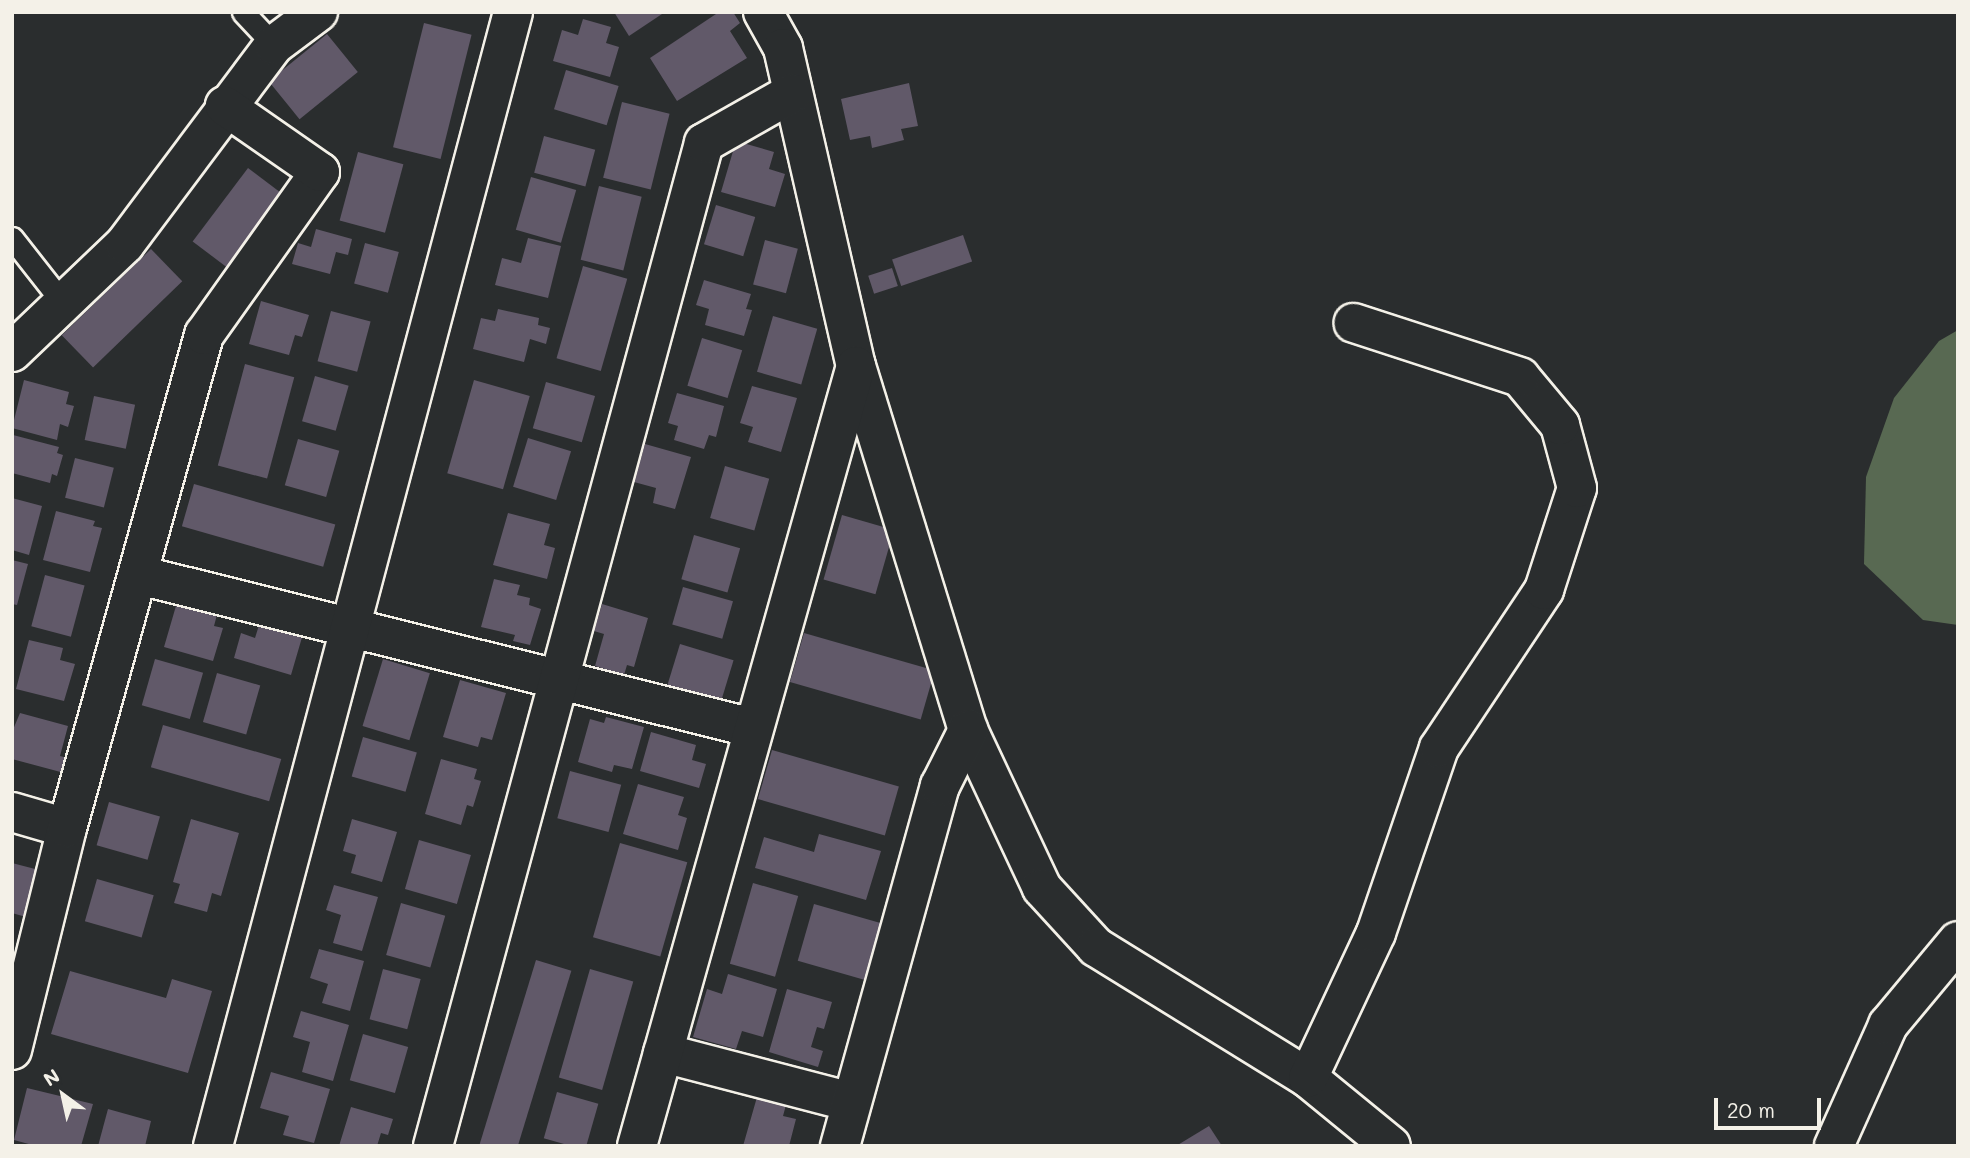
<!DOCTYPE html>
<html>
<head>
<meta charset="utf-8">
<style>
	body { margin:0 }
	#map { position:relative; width:1970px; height:1158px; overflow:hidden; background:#2a2d2e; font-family:Mali,sans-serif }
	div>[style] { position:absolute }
	.green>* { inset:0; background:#586952 }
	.building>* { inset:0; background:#615969; transform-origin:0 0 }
	.roads { filter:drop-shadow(2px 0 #f4f1e8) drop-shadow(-2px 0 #f4f1e8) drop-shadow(0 2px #f4f1e8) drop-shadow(0 -2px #f4f1e8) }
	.lane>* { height:21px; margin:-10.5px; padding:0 10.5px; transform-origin:10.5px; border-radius:10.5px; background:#2a2d2e }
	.street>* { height:38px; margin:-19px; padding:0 19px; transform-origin:19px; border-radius:19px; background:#2a2d2e }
	.secondary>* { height:38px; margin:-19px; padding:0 19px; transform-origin:19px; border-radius:19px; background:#2a2d2e }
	span { translate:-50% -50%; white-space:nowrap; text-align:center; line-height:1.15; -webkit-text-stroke:7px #2a2d2e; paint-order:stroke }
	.frame { position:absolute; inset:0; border:14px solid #f4f1e8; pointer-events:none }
	.north { position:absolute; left:28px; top:1060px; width:70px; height:70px; -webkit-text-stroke:5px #2a2d2e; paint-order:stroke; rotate:327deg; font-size:19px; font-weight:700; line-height:28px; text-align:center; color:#f4f1e8 }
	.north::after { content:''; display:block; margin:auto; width:24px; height:32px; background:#f4f1e8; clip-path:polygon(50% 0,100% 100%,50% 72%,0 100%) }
	.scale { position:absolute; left:1714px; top:1098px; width:107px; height:32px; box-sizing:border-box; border:4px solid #f4f1e8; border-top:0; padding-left:9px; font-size:21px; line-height:24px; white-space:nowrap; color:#f4f1e8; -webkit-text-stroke:5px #2a2d2e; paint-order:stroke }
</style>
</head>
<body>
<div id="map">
	<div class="green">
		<i style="clip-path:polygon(1958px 330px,1958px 625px,1923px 620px,1864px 564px,1866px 477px,1894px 398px,1939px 341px)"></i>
	</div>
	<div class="building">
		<i style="clip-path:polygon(614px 12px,665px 12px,629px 36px)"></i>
		<i style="clip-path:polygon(719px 12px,733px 12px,740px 23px,730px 31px,747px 58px,677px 101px,650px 58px)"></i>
		<i style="clip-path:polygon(583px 19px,611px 27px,606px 43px,619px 47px,610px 77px,553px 61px,562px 30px,578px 35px)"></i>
		<i style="left:424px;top:23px;width:49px;height:128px;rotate:14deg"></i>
		<i style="left:327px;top:34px;width:49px;height:75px;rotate:51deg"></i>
		<i style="left:566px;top:70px;width:55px;height:41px;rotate:17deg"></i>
		<i style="clip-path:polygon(909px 83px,918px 126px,901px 129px,904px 140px,872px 148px,870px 136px,850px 140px,841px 99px)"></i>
		<i style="left:622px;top:102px;width:49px;height:78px;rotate:14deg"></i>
		<i style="left:544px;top:136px;width:53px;height:38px;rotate:15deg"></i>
		<i style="clip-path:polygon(736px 141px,774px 152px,769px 169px,785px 174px,775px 207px,721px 192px)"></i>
		<i style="left:358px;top:152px;width:47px;height:71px;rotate:15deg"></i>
		<i style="left:248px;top:168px;width:44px;height:92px;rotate:37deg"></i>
		<i style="left:531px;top:177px;width:47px;height:55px;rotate:16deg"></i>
		<i style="left:599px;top:186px;width:44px;height:76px;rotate:14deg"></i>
		<i style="left:716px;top:205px;width:41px;height:41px;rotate:17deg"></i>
		<i style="clip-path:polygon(316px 229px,352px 239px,348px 255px,336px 252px,330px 274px,292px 264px,298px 243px,311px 247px)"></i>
		<i style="left:963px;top:235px;width:28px;height:75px;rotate:71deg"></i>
		<i style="clip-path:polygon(528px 238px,561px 246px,548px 298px,495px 285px,502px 258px,521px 263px)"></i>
		<i style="left:765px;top:240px;width:34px;height:46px;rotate:15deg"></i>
		<i style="left:365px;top:243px;width:35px;height:42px;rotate:15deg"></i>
		<i style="left:151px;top:249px;width:45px;height:124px;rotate:46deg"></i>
		<i style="left:583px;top:266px;width:46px;height:96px;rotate:16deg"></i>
		<i style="left:892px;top:268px;width:19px;height:25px;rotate:72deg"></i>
		<i style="clip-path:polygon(704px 280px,751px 294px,746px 309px,752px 310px,744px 336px,705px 325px,709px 309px,696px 305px)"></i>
		<i style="clip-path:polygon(261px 301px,309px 315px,302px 337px,295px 335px,289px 355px,249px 344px)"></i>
		<i style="clip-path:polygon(498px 309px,539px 318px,538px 325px,550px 328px,546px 344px,530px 339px,524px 362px,473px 349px,481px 318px,495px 321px)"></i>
		<i style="left:331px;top:311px;width:41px;height:52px;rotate:15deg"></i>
		<i style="left:773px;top:316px;width:46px;height:58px;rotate:16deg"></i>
		<i style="left:702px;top:338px;width:42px;height:50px;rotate:17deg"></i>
		<i style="left:245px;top:364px;width:51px;height:105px;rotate:15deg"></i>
		<i style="left:315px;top:376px;width:35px;height:47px;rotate:16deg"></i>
		<i style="clip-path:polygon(24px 380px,69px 392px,66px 404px,74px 406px,68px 427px,60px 424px,57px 440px,12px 428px)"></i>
		<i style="left:474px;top:380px;width:58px;height:97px;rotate:16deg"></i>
		<i style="left:546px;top:382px;width:51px;height:48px;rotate:16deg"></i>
		<i style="clip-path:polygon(752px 386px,797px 398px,781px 452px,748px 442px,753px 427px,740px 423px)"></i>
		<i style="clip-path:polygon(677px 393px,724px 406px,716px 437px,709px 435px,704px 449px,674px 440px,678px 426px,668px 423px)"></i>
		<i style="left:94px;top:396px;width:42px;height:45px;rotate:12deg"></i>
		<i style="clip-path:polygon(13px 435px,59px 447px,57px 453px,63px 455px,57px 476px,52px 474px,50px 483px,12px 473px)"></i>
		<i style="left:528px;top:438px;width:45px;height:51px;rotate:17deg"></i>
		<i style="left:298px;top:439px;width:43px;height:48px;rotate:16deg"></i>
		<i style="clip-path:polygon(645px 444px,691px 457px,675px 509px,653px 503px,656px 488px,634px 482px)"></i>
		<i style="left:75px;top:458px;width:40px;height:41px;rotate:14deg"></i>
		<i style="left:725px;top:466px;width:46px;height:54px;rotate:16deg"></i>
		<i style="left:194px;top:484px;width:147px;height:44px;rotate:16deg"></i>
		<i style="clip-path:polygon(12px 498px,42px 506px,29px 555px,12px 550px)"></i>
		<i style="clip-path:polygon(56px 511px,95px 521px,93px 526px,102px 528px,90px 572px,43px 560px)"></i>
		<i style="clip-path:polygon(508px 513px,550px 524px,544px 545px,555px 548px,547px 579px,493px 565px)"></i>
		<i style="left:842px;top:515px;width:54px;height:67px;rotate:16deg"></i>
		<i style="left:694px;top:535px;width:48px;height:46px;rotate:16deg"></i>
		<i style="clip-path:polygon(12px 560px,28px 564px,17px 605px,12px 604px)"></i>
		<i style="left:45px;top:575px;width:41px;height:53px;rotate:15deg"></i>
		<i style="clip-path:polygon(494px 579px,520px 585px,517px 595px,530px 598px,529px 605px,541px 609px,530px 645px,513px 641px,515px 635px,481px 627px)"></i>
		<i style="left:683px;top:587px;width:52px;height:39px;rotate:16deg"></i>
		<i style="clip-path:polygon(178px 599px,218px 611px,214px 626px,223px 628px,213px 661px,164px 647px)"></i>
		<i style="clip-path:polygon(602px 604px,648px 618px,634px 667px,627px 665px,624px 675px,595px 666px,604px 634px,594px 631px)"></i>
		<i style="clip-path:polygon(260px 622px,303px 634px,291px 675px,234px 658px,241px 633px,255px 638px)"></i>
		<i style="left:804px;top:633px;width:136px;height:51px;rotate:16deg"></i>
		<i style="clip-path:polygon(29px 640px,63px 648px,60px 660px,75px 664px,64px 701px,16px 689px)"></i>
		<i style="left:680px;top:644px;width:56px;height:43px;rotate:17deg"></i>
		<i style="left:155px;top:659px;width:50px;height:48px;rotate:16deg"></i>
		<i style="left:383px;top:659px;width:49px;height:70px;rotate:17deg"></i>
		<i style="left:217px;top:673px;width:45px;height:51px;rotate:16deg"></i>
		<i style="clip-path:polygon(460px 680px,506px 693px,492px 740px,481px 737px,478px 747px,443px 737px)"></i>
		<i style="clip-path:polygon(20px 713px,68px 726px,60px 756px,72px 759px,68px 774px,12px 759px,12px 732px)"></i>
		<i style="clip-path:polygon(606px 717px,644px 727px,632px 769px,614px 765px,612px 772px,578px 762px,590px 719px,604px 723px)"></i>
		<i style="left:163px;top:725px;width:123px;height:44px;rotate:16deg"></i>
		<i style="clip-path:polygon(651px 732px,696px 745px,692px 760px,706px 764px,699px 788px,640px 771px)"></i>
		<i style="left:363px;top:737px;width:56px;height:41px;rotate:16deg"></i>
		<i style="left:772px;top:750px;width:132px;height:51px;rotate:16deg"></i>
		<i style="clip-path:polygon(441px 759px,477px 769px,474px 779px,481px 781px,473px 807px,467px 805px,461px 825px,425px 814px)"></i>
		<i style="left:570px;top:771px;width:53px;height:49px;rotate:15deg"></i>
		<i style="clip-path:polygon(638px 784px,684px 797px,678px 815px,687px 818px,678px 850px,623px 834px)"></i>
		<i style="left:109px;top:802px;width:53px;height:45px;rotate:16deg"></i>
		<i style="clip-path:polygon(191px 819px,239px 833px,221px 896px,212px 893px,207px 912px,174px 903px,180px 884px,173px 882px)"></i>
		<i style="clip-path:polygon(352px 819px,397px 832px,382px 882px,351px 873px,356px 855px,343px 851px)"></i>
		<i style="clip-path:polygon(819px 834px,881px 851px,866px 900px,755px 868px,764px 837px,814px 852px)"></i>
		<i style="left:419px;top:840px;width:54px;height:51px;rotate:16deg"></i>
		<i style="left:620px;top:843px;width:70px;height:98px;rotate:16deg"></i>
		<i style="clip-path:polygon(12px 863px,39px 870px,26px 917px,12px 913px)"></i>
		<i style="left:97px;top:879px;width:59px;height:44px;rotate:16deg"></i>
		<i style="left:753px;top:883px;width:47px;height:84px;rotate:16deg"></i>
		<i style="clip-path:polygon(334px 885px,378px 897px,362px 951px,333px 943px,341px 915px,326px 910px)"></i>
		<i style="left:401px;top:903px;width:46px;height:54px;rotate:16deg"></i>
		<i style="left:814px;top:904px;width:70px;height:59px;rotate:16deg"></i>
		<i style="clip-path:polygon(319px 949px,364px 961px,350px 1011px,322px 1003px,328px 984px,310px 978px)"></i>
		<i style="left:536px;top:960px;width:37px;height:194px;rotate:17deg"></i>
		<i style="left:383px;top:969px;width:39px;height:52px;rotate:15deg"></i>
		<i style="left:590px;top:969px;width:45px;height:113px;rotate:16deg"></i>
		<i style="clip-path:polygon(70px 971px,166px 998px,172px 979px,212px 991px,188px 1073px,51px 1034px)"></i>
		<i style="clip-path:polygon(728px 974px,777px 989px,763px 1037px,742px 1031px,736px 1049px,693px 1037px,707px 989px,722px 994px)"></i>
		<i style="clip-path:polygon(787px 989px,832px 1002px,824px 1029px,817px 1027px,811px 1047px,823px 1051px,818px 1067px,769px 1052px)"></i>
		<i style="clip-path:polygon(301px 1011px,349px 1025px,333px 1081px,302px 1072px,310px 1042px,293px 1037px)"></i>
		<i style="left:363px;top:1034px;width:47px;height:48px;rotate:16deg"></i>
		<i style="clip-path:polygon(271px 1072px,330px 1089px,314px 1143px,283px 1135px,289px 1116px,260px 1108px)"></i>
		<i style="clip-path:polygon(27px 1088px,93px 1104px,81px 1146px,36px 1146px,14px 1140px)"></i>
		<i style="left:557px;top:1092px;width:43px;height:48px;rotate:16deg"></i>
		<i style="clip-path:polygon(757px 1097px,786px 1105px,783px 1116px,796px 1119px,789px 1146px,743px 1146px)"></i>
		<i style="clip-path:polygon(351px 1107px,393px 1119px,388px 1135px,381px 1133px,377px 1146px,339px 1146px)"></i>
		<i style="clip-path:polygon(108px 1109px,151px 1121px,145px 1146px,98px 1146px)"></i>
		<i style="clip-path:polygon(1209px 1126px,1222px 1146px,1176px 1146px)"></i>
	</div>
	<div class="roads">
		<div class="lane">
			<i style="left:243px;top:12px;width:45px;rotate:46.8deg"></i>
			<i style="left:12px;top:238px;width:83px;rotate:51.9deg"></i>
		</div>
		<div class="street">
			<i style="left:763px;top:12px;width:41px;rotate:60.9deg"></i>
			<i style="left:783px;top:48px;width:326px;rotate:77.1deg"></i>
			<i style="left:856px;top:366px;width:381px;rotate:72.9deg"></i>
			<i style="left:968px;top:730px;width:174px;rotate:64.9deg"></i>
			<i style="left:1042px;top:888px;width:80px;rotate:47.5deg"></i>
			<i style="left:1096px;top:947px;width:249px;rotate:31.7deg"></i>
			<i style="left:1308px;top:1078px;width:107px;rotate:39.3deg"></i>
			<i style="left:12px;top:352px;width:156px;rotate:-43.7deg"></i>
			<i style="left:125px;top:244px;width:249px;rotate:-53.2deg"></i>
			<i style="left:274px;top:45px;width:55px;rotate:-36.9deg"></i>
			<i style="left:139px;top:575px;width:633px;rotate:13.99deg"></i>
			<i style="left:12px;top:812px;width:57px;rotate:16.2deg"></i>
			<i style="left:12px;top:1050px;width:229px;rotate:-76.1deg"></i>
			<i style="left:67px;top:828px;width:512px;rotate:-74.47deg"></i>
			<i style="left:204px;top:335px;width:200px;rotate:-54.6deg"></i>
			<i style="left:320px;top:172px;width:116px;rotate:-145.2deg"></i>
			<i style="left:663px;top:1053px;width:194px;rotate:14.6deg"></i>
			<i style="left:1308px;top:1078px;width:160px;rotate:-64.9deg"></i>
			<i style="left:1376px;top:933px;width:195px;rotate:-71.2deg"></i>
			<i style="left:1439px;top:748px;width:190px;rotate:-56.4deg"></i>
			<i style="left:1544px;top:590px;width:107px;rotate:-72.1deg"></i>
			<i style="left:1577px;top:488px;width:65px;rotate:-105.1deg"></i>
			<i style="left:1560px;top:425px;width:62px;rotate:-129.8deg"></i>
			<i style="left:1520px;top:377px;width:175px;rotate:-162deg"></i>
			<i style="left:433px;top:1146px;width:1039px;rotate:-74.88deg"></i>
			<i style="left:704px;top:143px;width:101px;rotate:-29.6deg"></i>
			<i style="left:637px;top:1146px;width:810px;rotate:-74.32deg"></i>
			<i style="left:840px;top:1146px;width:374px;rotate:-74.5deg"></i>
			<i style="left:940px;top:786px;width:63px;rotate:-63.4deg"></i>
			<i style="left:1834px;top:1146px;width:133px;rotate:-65.9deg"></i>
			<i style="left:1888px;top:1025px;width:109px;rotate:-50.2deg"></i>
		</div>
		<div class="secondary">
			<i style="left:213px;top:1146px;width:1173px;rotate:-75.18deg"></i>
		</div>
	</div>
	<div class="frame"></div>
	<div class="north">N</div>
	<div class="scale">20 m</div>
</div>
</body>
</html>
